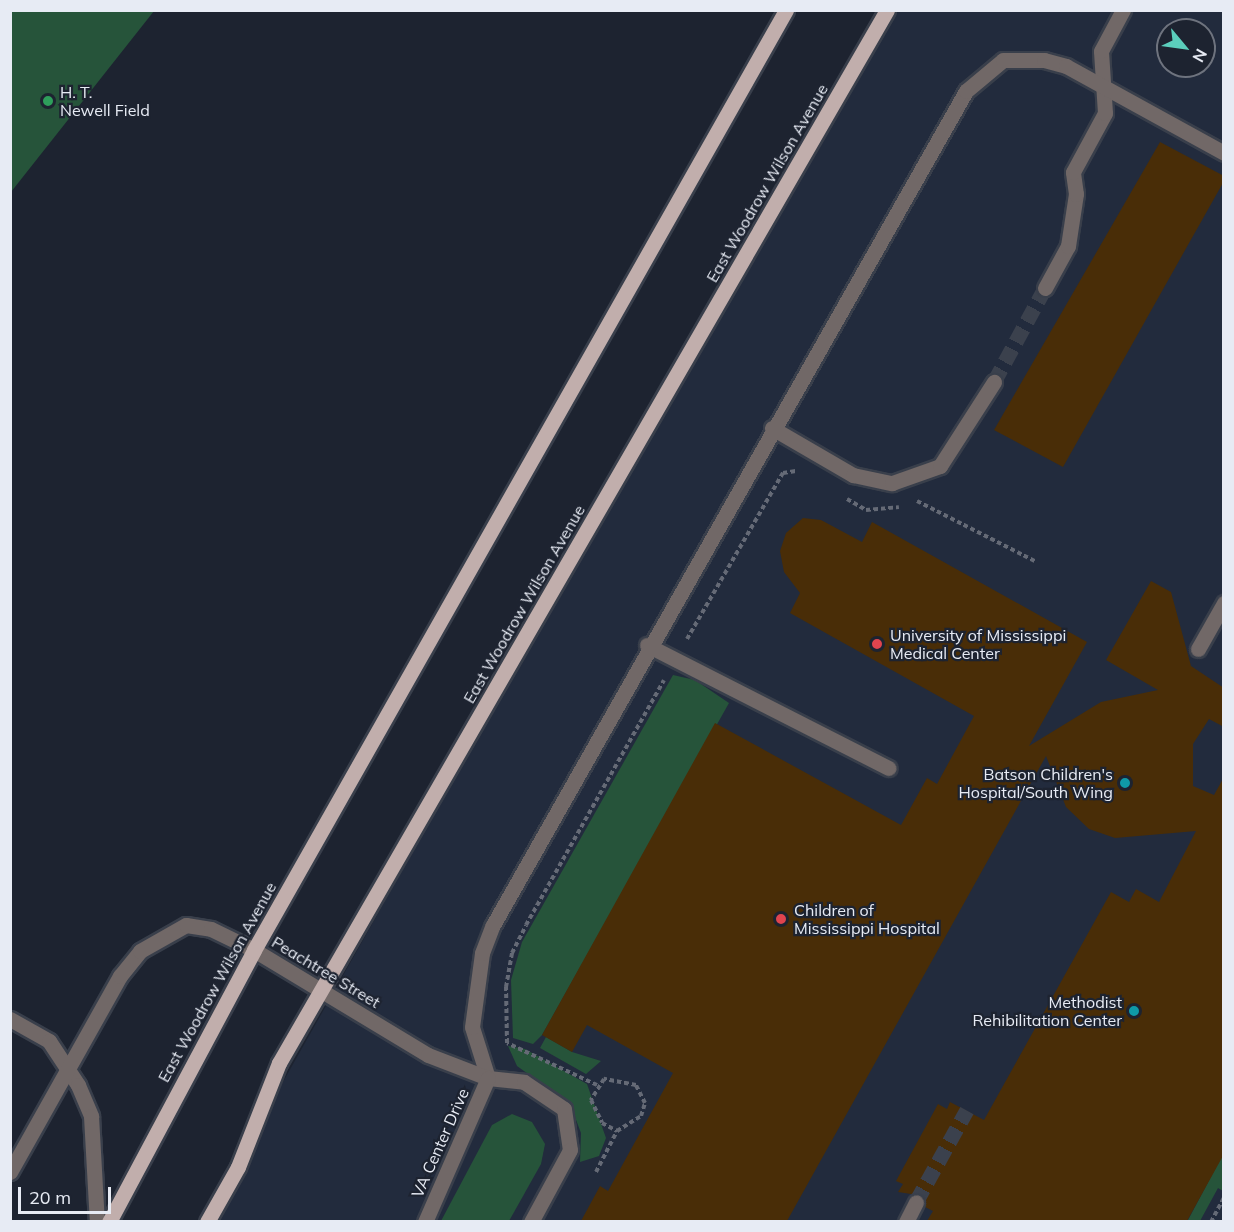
<!DOCTYPE html>
<html>
<head>
<meta charset="utf-8">
<style>
	body { margin:0 }
	#map { position:relative; width:1234px; height:1232px; overflow:hidden; background:#1d2330; font-family:Mulish,sans-serif }
	div>[style] { position:absolute }
	.built>* { inset:0; background:#222b3d }
	.green>* { inset:0; background:#26543a }
	.building>* { inset:0; background:#492d07 }
	.minor-tunnel>* { height:15px; margin-top:-7.5px; transform-origin:0; background:repeating-linear-gradient(90deg,#3b414d 0 15px,transparent 0 23px) }
	.path>* { height:4px; margin-top:-2px; transform-origin:0; background:repeating-linear-gradient(90deg,#656a76 0 4.5px,transparent 0 7.5px) }
	.roads { filter:drop-shadow(2px 0 #393f4b) drop-shadow(-2px 0 #393f4b) drop-shadow(0 2px #393f4b) drop-shadow(0 -2px #393f4b) }
	.minor>* { height:15px; margin:-7.5px; padding:0 7.5px; transform-origin:7.5px; border-radius:7.5px; background:#716867 }
	.major>* { height:15px; margin:-7.5px; padding:0 7.5px; transform-origin:7.5px; border-radius:7.5px; background:#c1aeac }
	.dots>* { width:16px; height:16px; translate:-50% -50%; box-sizing:border-box; border:3px solid #1d2330; border-radius:50% }
	span { translate:-50% -50%; white-space:nowrap; text-align:center; line-height:1.15; -webkit-text-stroke:4.5px #1d2330; paint-order:stroke }
	.poi-label { font-size:16px; color:#e7ebf4 }
	.left { translate:0 -50%; text-align:left }
	.right { translate:-100% -50%; text-align:right }
	.street-label { font-size:16px; color:#e7ebf4 }
	.frame { position:absolute; inset:0; border:12px solid #e7ebf4; pointer-events:none }
	.north { position:absolute; left:1156px; top:18px; width:60px; height:60px; box-sizing:border-box; background:#1d2330; border:2px solid #6e737e; border-radius:50%; rotate:119deg; font-size:16px; font-weight:700; line-height:24px; text-align:center; color:#e7ebf4 }
	.north::after { content:''; display:block; margin:auto; width:21px; height:27px; background:#5bcebc; clip-path:polygon(50% 0,100% 100%,50% 72%,0 100%) }
	.scale { position:absolute; left:18px; top:1187px; width:93px; height:27px; box-sizing:border-box; border:3px solid #e7ebf4; border-top:0; padding-left:8px; font-size:18px; line-height:21px; white-space:nowrap; color:#e7ebf4; -webkit-text-stroke:4px #1d2330; paint-order:stroke }
</style>
</head>
<body>
<div id="map">
	<div class="built">
		<i style="clip-path:polygon(evenodd,887px 11px,1223px 11px,1223px 1221px,204px 1222px,887px 11px,1168px 30px,1204px 30px,1204px 66px,1168px 66px,1168px 30px)"></i>
	</div>
	<div class="green">
		<i style="clip-path:polygon(11px 10px,154px 11px,11px 192px,10px 11px)"></i>
		<i style="clip-path:polygon(673px 675px,695px 680px,729px 703px,542px 1035px,533px 1044px,513px 1038px,511px 980px,522px 942px)"></i>
		<i style="clip-path:polygon(546px 1037px,572px 1052px,601px 1061px,586px 1074px,540px 1048px)"></i>
		<i style="clip-path:polygon(508px 1046px,525px 1049px,587px 1084px,606px 1138px,599px 1156px,580px 1162px,581px 1133px,570px 1104px,517px 1066px)"></i>
		<i style="clip-path:polygon(512px 1114px,532px 1122px,545px 1144px,541px 1164px,509px 1221px,441px 1221px,492px 1125px)"></i>
		<i style="clip-path:polygon(1223px 1154px,1223px 1191px,1218px 1188px,1200px 1221px,1187px 1222px)"></i>
	</div>
	<div class="building">
		<i style="clip-path:polygon(1160px 142px,1224px 176px,1224px 181px,1063px 467px,994px 430px)"></i>
		<i style="clip-path:polygon(803px 518px,821px 520px,862px 542px,872px 522px,1087px 642px,1029px 746px,1101px 702px,1158px 690px,1106px 660px,1151px 581px,1171px 592px,1191px 666px,1224px 688px,1224px 727px,1209px 719px,1193px 744px,1193px 786px,1214px 795px,1224px 777px,1224px 1154px,1187px 1221px,927px 1221px,933px 1211px,925px 1207px,924px 1196px,898px 1192px,903px 1184px,896px 1181px,938px 1104px,947px 1109px,950px 1102px,984px 1120px,1111px 892px,1129px 902px,1136px 889px,1159px 902px,1196px 831px,1115px 838px,1089px 829px,1066px 807px,1046px 756px,787px 1221px,581px 1221px,600px 1186px,608px 1191px,673px 1073px,587px 1025px,572px 1052px,542px 1035px,715px 723px,901px 825px,927px 778px,937px 784px,974px 716px,790px 613px,800px 593px,784px 572px,780px 551px,786px 533px)"></i>
	</div>
	<div class="minor-tunnel">
		<i style="left:994px;top:382px;width:107px;rotate:-61.5deg"></i>
		<i style="left:916px;top:1202px;width:105px;rotate:-61deg"></i>
	</div>
	<div class="path">
		<i style="left:847px;top:499px;width:22px;rotate:30deg"></i>
		<i style="left:866px;top:510px;width:33px;rotate:-5deg"></i>
		<i style="left:917px;top:501px;width:132px;rotate:27deg"></i>
		<i style="left:687px;top:639px;width:192px;rotate:-60deg"></i>
		<i style="left:783px;top:473px;width:13px;rotate:-9deg"></i>
		<i style="left:597px;top:1085px;width:99px;rotate:-155deg"></i>
		<i style="left:507px;top:1043px;width:56px;rotate:-91deg"></i>
		<i style="left:506px;top:987px;width:35px;rotate:-80deg"></i>
		<i style="left:512px;top:953px;width:31px;rotate:-63deg"></i>
		<i style="left:526px;top:925px;width:281px;rotate:-60.6deg"></i>
		<i style="left:596px;top:1172px;width:46px;rotate:-62.9deg"></i>
		<i style="left:617px;top:1131px;width:28px;rotate:-32deg"></i>
		<i style="left:641px;top:1116px;width:14px;rotate:-73deg"></i>
		<i style="left:645px;top:1103px;width:20px;rotate:-117deg"></i>
		<i style="left:636px;top:1085px;width:33px;rotate:-169deg"></i>
		<i style="left:604px;top:1079px;width:25px;rotate:122deg"></i>
		<i style="left:591px;top:1100px;width:25px;rotate:64deg"></i>
		<i style="left:602px;top:1123px;width:17px;rotate:28deg"></i>
		<i style="left:1211px;top:1222px;width:27px;rotate:-62deg"></i>
	</div>
	<div class="roads">
		<div class="minor">
			<i style="left:1045px;top:288px;width:48px;rotate:-61.3deg"></i>
			<i style="left:1068px;top:246px;width:53px;rotate:-81.3deg"></i>
			<i style="left:1076px;top:194px;width:22px;rotate:-98deg"></i>
			<i style="left:1073px;top:172px;width:67px;rotate:-61.5deg"></i>
			<i style="left:1105px;top:113px;width:62px;rotate:-93.7deg"></i>
			<i style="left:1101px;top:51px;width:47px;rotate:-61.8deg"></i>
			<i style="left:772px;top:428px;width:94px;rotate:30.1deg"></i>
			<i style="left:853px;top:475px;width:40px;rotate:12deg"></i>
			<i style="left:892px;top:483px;width:51px;rotate:-19.5deg"></i>
			<i style="left:940px;top:466px;width:100px;rotate:-57.3deg"></i>
			<i style="left:647px;top:645px;width:271px;rotate:27deg"></i>
			<i style="left:1198px;top:649px;width:53px;rotate:-60.5deg"></i>
			<i style="left:10px;top:1019px;width:45px;rotate:29.4deg"></i>
			<i style="left:49px;top:1041px;width:53px;rotate:56.6deg"></i>
			<i style="left:78px;top:1085px;width:34px;rotate:67deg"></i>
			<i style="left:91px;top:1116px;width:106px;rotate:86.8deg"></i>
			<i style="left:488px;top:1078px;width:53px;rotate:-107.4deg"></i>
			<i style="left:472px;top:1027px;width:75px;rotate:-82.3deg"></i>
			<i style="left:482px;top:953px;width:30px;rotate:-69deg"></i>
			<i style="left:493px;top:925px;width:959px;rotate:-60.44deg"></i>
			<i style="left:966px;top:91px;width:48px;rotate:-40deg"></i>
			<i style="left:1003px;top:60px;width:41px"></i>
			<i style="left:1044px;top:60px;width:23px;rotate:15deg"></i>
			<i style="left:1066px;top:66px;width:180px;rotate:28.8deg"></i>
			<i style="left:10px;top:1172px;width:225px;rotate:-60.7deg"></i>
			<i style="left:120px;top:976px;width:32px;rotate:-51deg"></i>
			<i style="left:140px;top:951px;width:53px;rotate:-29.5deg"></i>
			<i style="left:186px;top:925px;width:25px;rotate:9deg"></i>
			<i style="left:211px;top:929px;width:48px;rotate:26deg"></i>
			<i style="left:254px;top:950px;width:203px;rotate:31.1deg"></i>
			<i style="left:428px;top:1055px;width:64px;rotate:21deg"></i>
			<i style="left:488px;top:1078px;width:36px;rotate:6deg"></i>
			<i style="left:524px;top:1082px;width:48px;rotate:34deg"></i>
			<i style="left:564px;top:1109px;width:41px;rotate:81.7deg"></i>
			<i style="left:570px;top:1150px;width:82px;rotate:118.4deg"></i>
			<i style="left:425px;top:1222px;width:157px;rotate:-66.4deg"></i>
			<i style="left:906px;top:1222px;width:22px;rotate:-63deg"></i>
		</div>
		<div class="major">
			<i style="left:109px;top:1222px;width:308px;rotate:-61.9deg"></i>
			<i style="left:254px;top:950px;width:1080px;rotate:-60.49deg"></i>
			<i style="left:207px;top:1222px;width:63px;rotate:-60.6deg"></i>
			<i style="left:238px;top:1167px;width:112px;rotate:-68.5deg"></i>
			<i style="left:279px;top:1063px;width:1216px;rotate:-60deg"></i>
		</div>
	</div>
	<div class="dots">
		<i style="left:48px;top:101px;background:#2e9e5b"></i>
		<i style="left:877px;top:644px;background:#e0444e"></i>
		<i style="left:1125px;top:783px;background:#0f9aa8"></i>
		<i style="left:781px;top:919px;background:#e0444e"></i>
		<i style="left:1134px;top:1011px;background:#0f9aa8"></i>
	</div>
	<div class="poi-label">
		<span class="left" style="left:60px;top:101px">H. T.<br>Newell Field</span>
		<span class="left" style="left:890px;top:644px">University of Mississippi<br>Medical Center</span>
		<span class="right" style="left:1113px;top:783px">Batson Children's<br>Hospital/South Wing</span>
		<span class="left" style="left:794px;top:919px">Children of<br>Mississippi Hospital</span>
		<span class="right" style="left:1122px;top:1011px">Methodist<br>Rehibilitation Center</span>
	</div>
	<div class="street-label">
		<span style="left:767px;top:183px;rotate:-60deg">East Woodrow Wilson Avenue</span>
		<span style="left:524px;top:604px;rotate:-60deg">East Woodrow Wilson Avenue</span>
		<span style="left:326px;top:972px;rotate:31deg">Peachtree Street</span>
		<span style="left:217px;top:982px;rotate:-61deg">East Woodrow Wilson Avenue</span>
		<span style="left:440px;top:1143px;rotate:-66deg">VA Center Drive</span>
	</div>
	<div class="frame"></div>
	<div class="north">N</div>
	<div class="scale">20 m</div>
</div>
</body>
</html>
